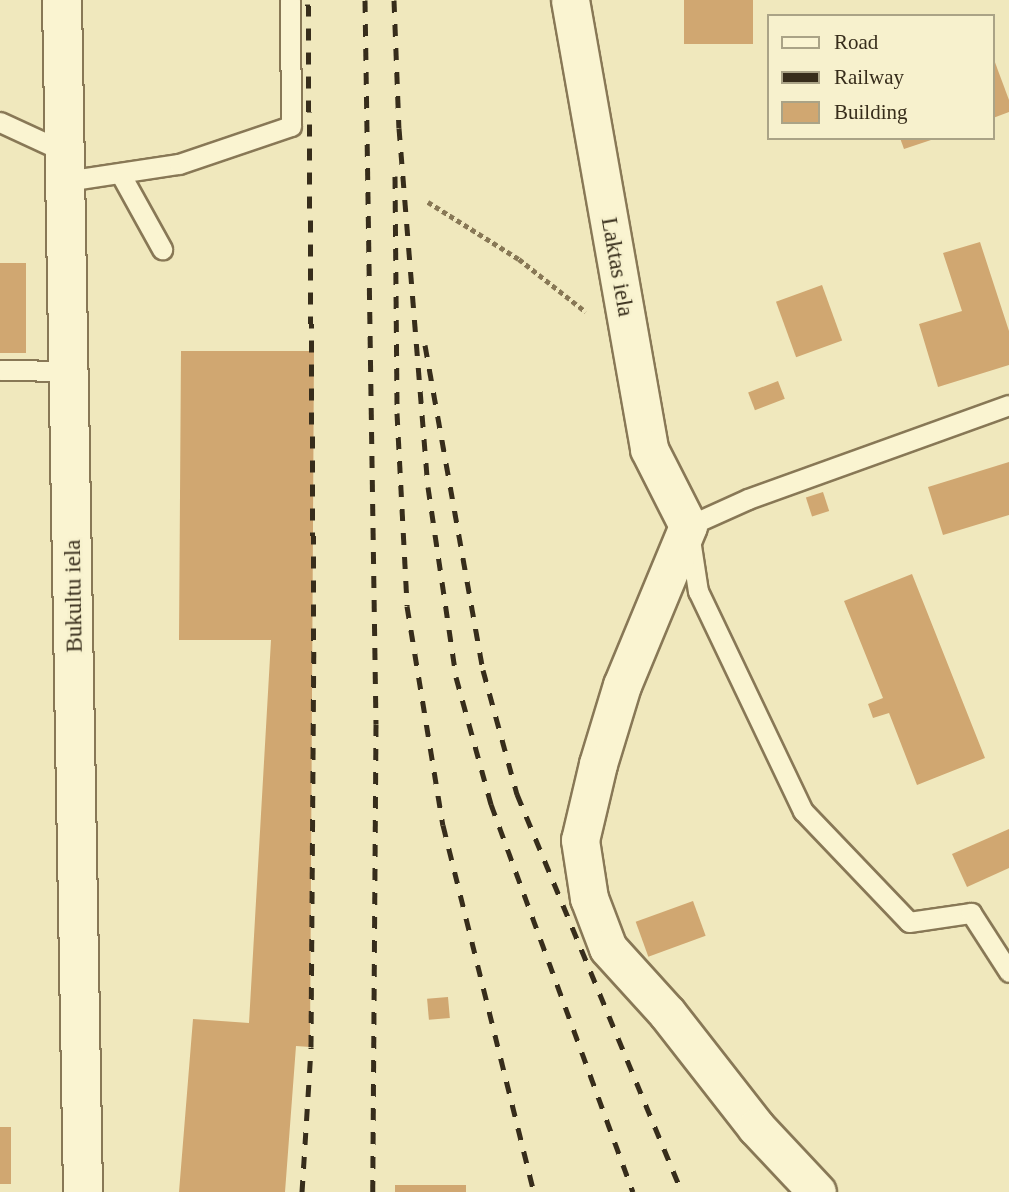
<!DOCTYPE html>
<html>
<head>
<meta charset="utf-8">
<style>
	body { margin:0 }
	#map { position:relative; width:1009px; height:1192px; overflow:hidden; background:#f0e8bd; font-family:"Times New Roman",serif }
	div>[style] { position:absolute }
	.building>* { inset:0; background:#d0a771; transform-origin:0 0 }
	.path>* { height:4.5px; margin-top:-2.25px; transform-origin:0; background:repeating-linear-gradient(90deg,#887856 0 5px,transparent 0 8.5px) }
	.roads { filter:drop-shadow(2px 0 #887856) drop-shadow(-2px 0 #887856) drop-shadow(0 2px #887856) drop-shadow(0 -2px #887856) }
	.service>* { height:19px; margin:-9.5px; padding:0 9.5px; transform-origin:9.5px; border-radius:9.5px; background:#faf4d1 }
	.minor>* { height:37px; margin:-18.5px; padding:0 18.5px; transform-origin:18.5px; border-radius:18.5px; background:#faf4d1 }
	.tertiary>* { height:38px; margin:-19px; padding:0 19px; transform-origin:19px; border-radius:19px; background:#faf4d1 }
	.rail>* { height:5px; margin-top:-2.5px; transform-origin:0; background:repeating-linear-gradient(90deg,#372d1b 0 12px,transparent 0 24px) }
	span { translate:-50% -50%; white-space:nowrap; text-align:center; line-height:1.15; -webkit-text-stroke:5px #f7f1cd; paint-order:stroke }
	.street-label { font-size:23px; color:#372d1b }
	.legend { position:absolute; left:767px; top:14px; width:228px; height:126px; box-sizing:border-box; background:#f7f1cd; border:2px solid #aaa386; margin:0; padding:9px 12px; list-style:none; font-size:21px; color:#372d1b }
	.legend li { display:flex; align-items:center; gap:14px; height:35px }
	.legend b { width:35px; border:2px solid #aaa386 }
</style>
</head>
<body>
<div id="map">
	<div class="building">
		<i style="left:684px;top:0;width:69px;height:44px"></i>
		<i style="clip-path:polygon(993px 57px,1009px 100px,1009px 112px,993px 118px)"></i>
		<i style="clip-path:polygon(900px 138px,934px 138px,934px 139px,904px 149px)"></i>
		<i style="clip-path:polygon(980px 242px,1009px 331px,1009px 365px,938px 387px,919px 324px,962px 311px,943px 253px)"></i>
		<i style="left:0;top:263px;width:26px;height:90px"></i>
		<i style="left:822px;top:285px;width:59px;height:49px;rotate:70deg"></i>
		<i style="clip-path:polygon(181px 351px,314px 351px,310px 1047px,296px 1046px,285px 1192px,179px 1192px,193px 1019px,249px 1023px,271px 640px,179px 640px)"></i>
		<i style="left:778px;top:381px;width:19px;height:32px;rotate:69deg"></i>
		<i style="clip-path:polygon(1009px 462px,1009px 515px,943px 535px,928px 487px)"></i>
		<i style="left:823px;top:492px;width:20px;height:18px;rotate:72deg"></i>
		<i style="clip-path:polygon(912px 574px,985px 758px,917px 785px,889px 713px,873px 718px,868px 704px,883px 698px,844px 601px)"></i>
		<i style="clip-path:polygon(1009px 829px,1009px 868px,967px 887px,952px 854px)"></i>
		<i style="left:693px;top:901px;width:37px;height:61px;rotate:70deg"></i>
		<i style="left:448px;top:997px;width:21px;height:21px;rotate:85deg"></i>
		<i style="left:0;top:1127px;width:11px;height:57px"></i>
		<i style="left:395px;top:1185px;width:71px;height:7px"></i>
	</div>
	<div class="path">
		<i style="left:428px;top:202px;width:107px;rotate:32.1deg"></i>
		<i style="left:519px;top:259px;width:85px;rotate:38.3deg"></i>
	</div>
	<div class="roads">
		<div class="service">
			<i style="left:0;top:122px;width:72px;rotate:24.8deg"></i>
			<i style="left:121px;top:175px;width:85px;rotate:61deg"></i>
			<i style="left:66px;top:181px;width:114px;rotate:-8.6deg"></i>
			<i style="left:179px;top:164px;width:118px;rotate:-18.7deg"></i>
			<i style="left:291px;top:126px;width:126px;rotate:-90.5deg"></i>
			<i style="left:0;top:370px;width:70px;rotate:0.8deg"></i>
			<i style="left:1009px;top:405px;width:277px;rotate:160.2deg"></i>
			<i style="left:748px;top:499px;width:66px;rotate:155.8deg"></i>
			<i style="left:688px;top:526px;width:66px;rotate:81.3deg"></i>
			<i style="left:698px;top:591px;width:244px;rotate:64.5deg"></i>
			<i style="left:803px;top:811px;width:153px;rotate:46.3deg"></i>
			<i style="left:909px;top:922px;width:63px;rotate:-8.3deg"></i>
			<i style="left:971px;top:913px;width:70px;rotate:57.2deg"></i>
		</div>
		<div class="minor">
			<i style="left:570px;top:0;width:456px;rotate:80deg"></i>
			<i style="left:649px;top:449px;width:86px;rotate:63.1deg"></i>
			<i style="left:688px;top:526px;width:172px;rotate:112.5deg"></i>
			<i style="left:622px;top:685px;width:83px;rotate:106.9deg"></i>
			<i style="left:598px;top:764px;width:78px;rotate:103.3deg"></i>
			<i style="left:580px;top:840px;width:59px;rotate:81.2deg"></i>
			<i style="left:589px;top:898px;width:53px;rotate:69.2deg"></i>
			<i style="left:608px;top:948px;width:88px;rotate:47.8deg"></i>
			<i style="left:667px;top:1013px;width:145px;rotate:52deg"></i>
			<i style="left:756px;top:1127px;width:89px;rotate:46.8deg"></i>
		</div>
		<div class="tertiary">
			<i style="left:62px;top:0;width:1192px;rotate:88.99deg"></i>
		</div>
	</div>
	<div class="rail">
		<i style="left:365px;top:0;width:724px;rotate:89.13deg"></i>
		<i style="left:376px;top:724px;width:468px;rotate:90.4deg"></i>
		<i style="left:394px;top:0;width:128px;rotate:87.8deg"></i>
		<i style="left:399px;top:128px;width:360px;rotate:85.4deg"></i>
		<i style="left:428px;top:487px;width:192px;rotate:81.6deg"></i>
		<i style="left:456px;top:677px;width:132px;rotate:74.6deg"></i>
		<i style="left:491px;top:804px;width:413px;rotate:69.9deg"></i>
		<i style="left:395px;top:176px;width:237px;rotate:89.5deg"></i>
		<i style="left:397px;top:413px;width:193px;rotate:87deg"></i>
		<i style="left:407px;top:606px;width:222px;rotate:80.7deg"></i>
		<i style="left:443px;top:825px;width:378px;rotate:76.1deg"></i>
		<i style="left:425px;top:345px;width:330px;rotate:79.9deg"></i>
		<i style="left:483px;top:670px;width:129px;rotate:74.7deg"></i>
		<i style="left:517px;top:794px;width:431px;rotate:67.5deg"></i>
		<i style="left:302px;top:1192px;width:145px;rotate:-86.4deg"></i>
		<i style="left:311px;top:1047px;width:407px;rotate:-89.6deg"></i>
		<i style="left:314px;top:640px;width:640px;rotate:-90.54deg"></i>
	</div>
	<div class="street-label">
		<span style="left:617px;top:267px;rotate:80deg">Laktas iela</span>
		<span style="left:74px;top:596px;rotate:-91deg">Bukultu iela</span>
	</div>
	<ul class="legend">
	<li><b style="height:9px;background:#faf4d1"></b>Road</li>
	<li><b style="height:9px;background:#372d1b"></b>Railway</li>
	<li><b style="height:19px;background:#d0a771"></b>Building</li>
	</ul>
</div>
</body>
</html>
